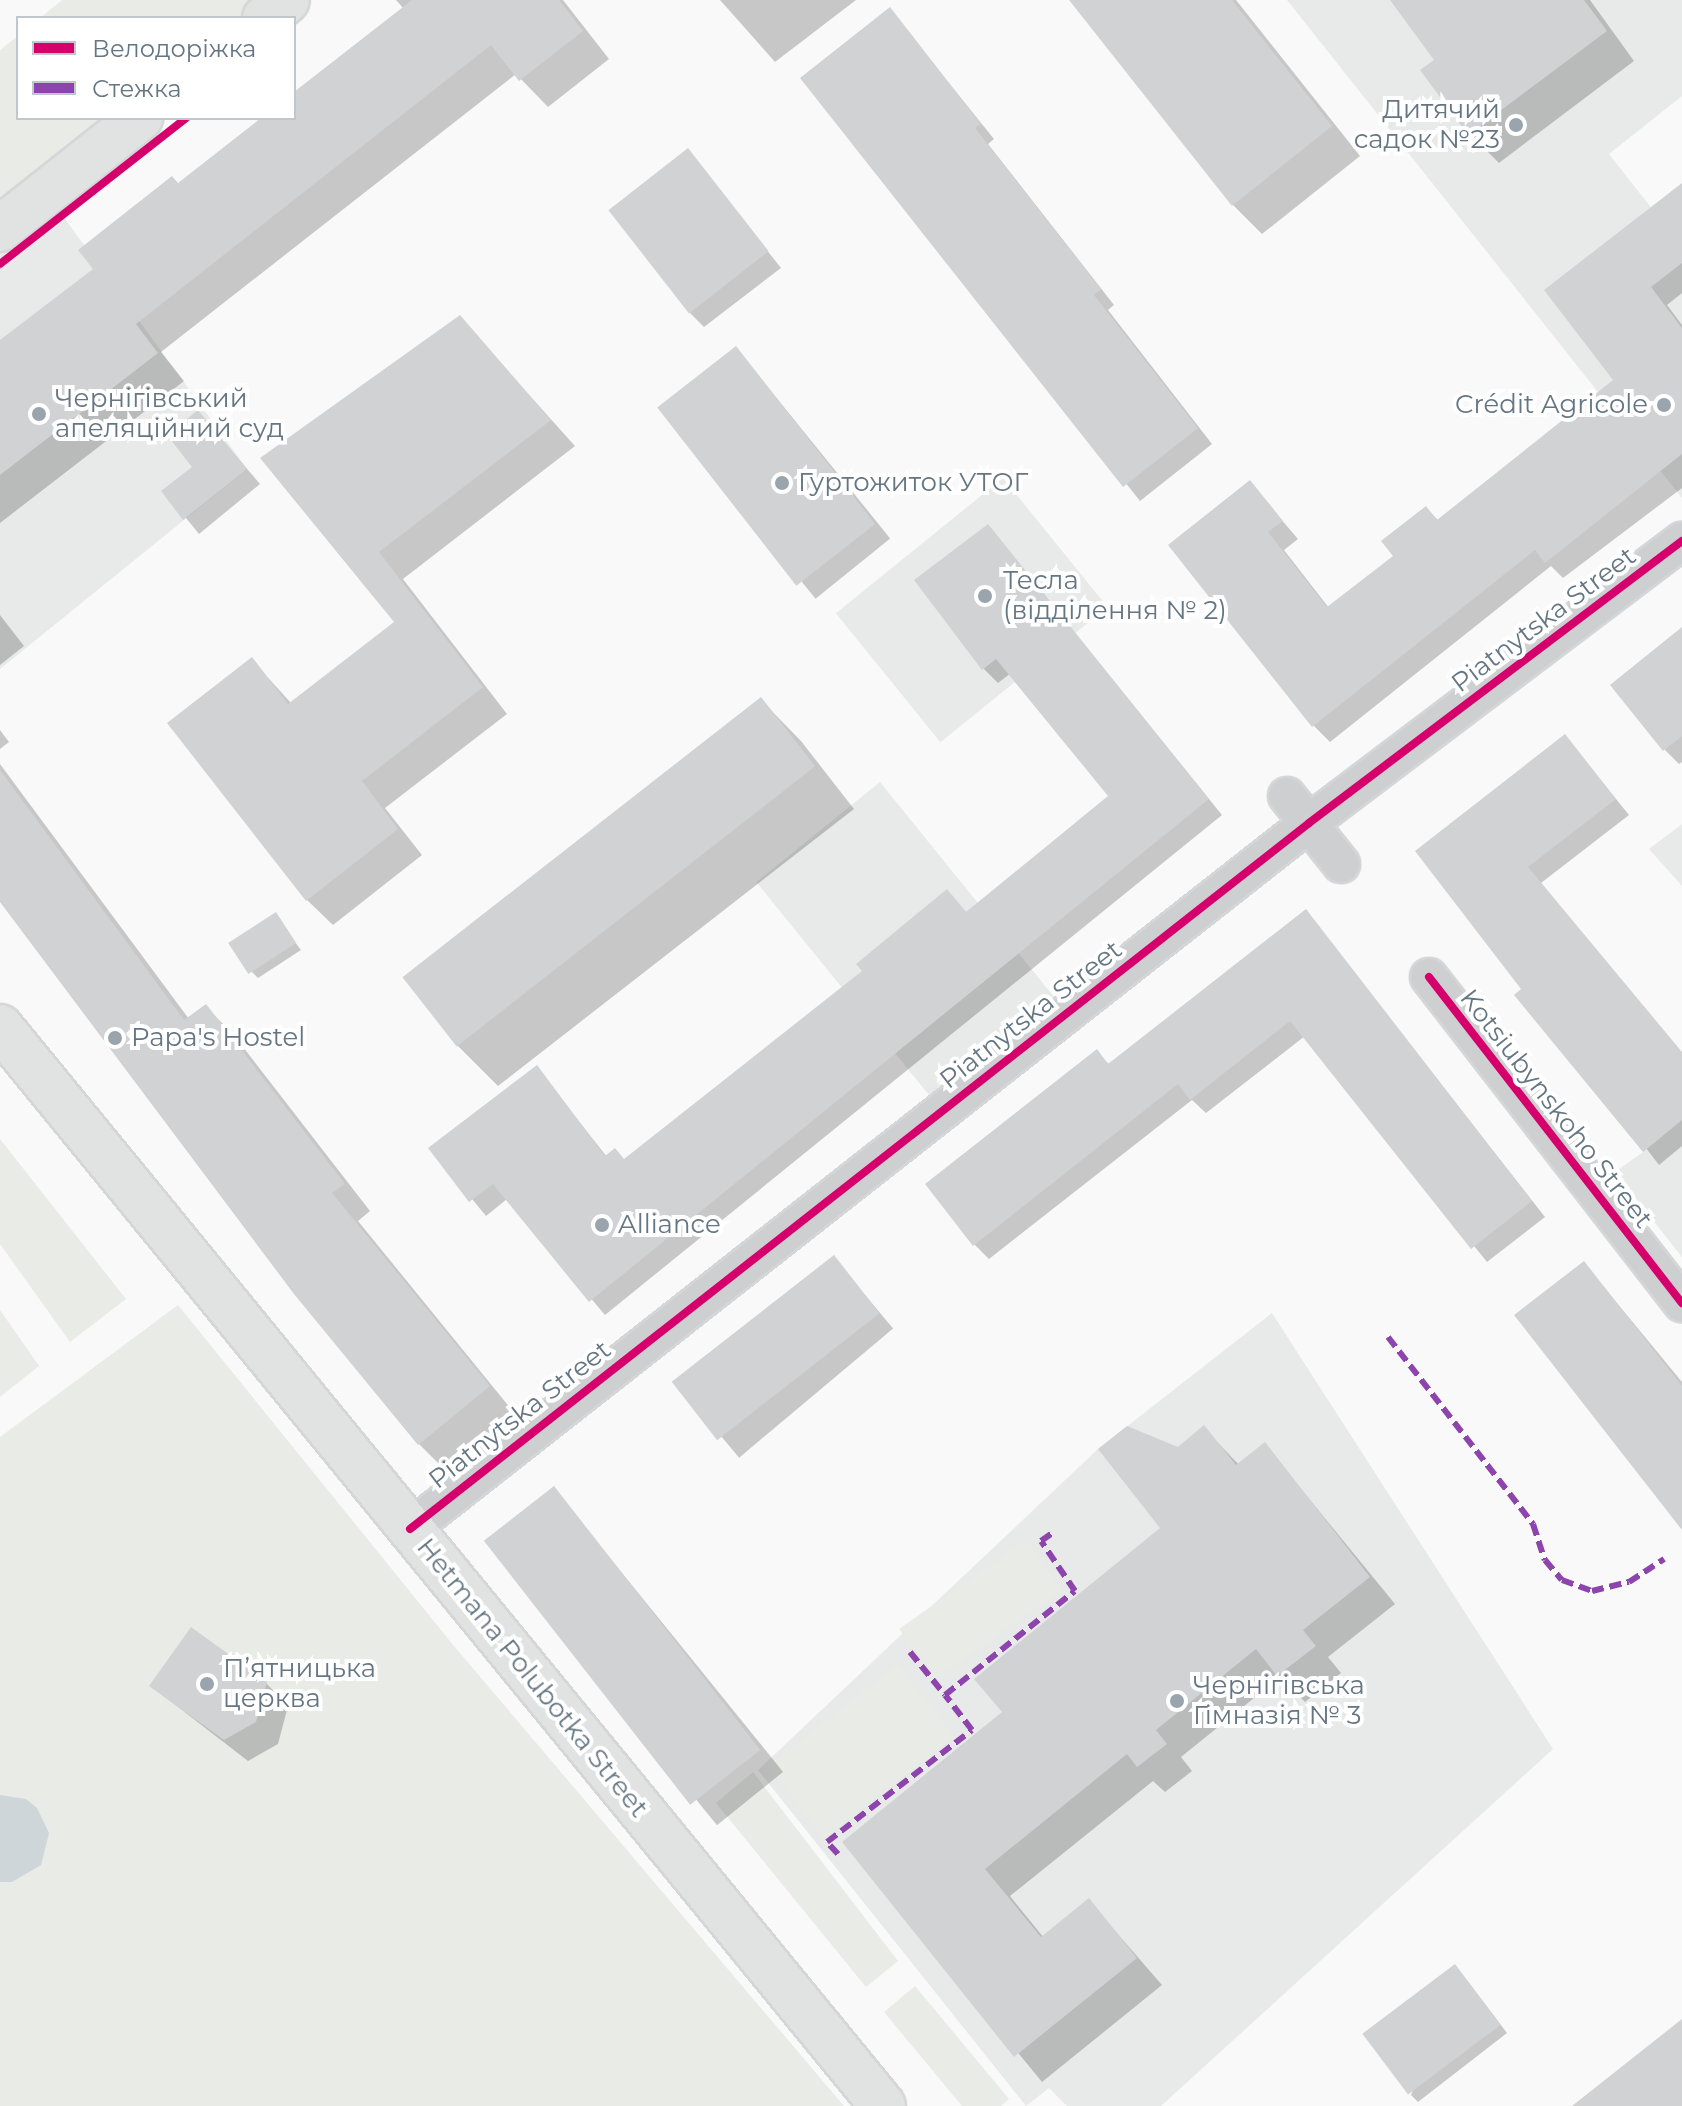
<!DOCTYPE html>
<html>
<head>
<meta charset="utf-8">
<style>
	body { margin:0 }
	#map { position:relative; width:1682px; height:2106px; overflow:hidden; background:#f9f9f9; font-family:Montserrat,sans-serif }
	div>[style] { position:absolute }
	.built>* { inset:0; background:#e8e9e9; transform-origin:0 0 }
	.green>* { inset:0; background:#e8ebe6; transform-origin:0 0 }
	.water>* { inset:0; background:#ced6d9 }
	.shadow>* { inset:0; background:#0003; transform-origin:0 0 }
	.building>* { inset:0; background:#d0d2d3; transform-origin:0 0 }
	.roads { filter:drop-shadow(2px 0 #d5d6d7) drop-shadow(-2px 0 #d5d6d7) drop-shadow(0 2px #d5d6d7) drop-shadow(0 -2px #d5d6d7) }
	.minor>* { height:36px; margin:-18px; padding:0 18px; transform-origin:18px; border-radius:18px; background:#cecfd0 }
	.secondary>* { height:44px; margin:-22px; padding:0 22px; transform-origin:22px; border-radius:22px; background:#e1e2e2 }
	.primary>* { height:44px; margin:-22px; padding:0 22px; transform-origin:22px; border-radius:22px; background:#e1e2e2 }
	.quiet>* { height:6px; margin-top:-3px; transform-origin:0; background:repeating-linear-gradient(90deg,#8e44ad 0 12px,transparent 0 18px) }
	.cycleway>* { height:8px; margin:-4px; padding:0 4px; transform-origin:4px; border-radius:4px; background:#d6006c }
	.dots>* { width:22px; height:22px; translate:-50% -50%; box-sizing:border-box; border:4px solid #fff; border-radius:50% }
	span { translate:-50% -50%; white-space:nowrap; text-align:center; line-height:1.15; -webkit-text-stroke:8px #fff; paint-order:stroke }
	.poi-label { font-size:26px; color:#657683 }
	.right { translate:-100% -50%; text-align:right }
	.left { translate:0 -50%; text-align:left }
	.street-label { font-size:26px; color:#657683 }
	.legend { position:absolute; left:16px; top:16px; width:280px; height:104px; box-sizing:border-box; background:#fff; border:2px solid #c1c8cd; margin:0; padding:10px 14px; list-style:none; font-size:24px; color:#657683 }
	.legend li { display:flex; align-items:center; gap:16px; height:40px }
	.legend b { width:40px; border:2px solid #c1c8cd }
</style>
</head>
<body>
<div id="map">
	<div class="built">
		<i style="clip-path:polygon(1287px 0,1682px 0,1682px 96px,1609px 154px,1682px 247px,1682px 498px)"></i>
		<i style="clip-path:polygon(55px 205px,247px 469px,0 669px,0 248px)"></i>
		<i style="left:1003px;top:478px;width:166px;height:215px;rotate:51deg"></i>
		<i style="left:880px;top:782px;width:276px;height:159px;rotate:51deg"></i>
		<i style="clip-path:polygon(1682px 824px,1682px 886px,1649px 849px)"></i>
		<i style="clip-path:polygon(1682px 1091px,1682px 1257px,1615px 1172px,1643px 1152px)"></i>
		<i style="clip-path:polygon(1272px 1313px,1553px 1749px,1161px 2106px,1067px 2106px,1049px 2088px,1026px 2106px,758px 1770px,1098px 1449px)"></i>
	</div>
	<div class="green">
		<i style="clip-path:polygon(62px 0,265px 0,242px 18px,40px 18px)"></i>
		<i style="clip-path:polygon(18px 36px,18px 118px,118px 118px,0 213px,0 50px)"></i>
		<i style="clip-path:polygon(0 1139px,126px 1299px,70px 1342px,0 1244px)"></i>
		<i style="clip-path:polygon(178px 1305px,454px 1646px,844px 2106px,0 2106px,0 1437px)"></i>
		<i style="clip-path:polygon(0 1310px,39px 1366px,0 1397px)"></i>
		<i style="left:1026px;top:1540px;width:62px;height:155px;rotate:55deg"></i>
		<i style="left:898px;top:1664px;width:92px;height:166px;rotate:52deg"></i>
		<i style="clip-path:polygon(753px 1772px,898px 1961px,866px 1987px,716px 1803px)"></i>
		<i style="clip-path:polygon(915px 1986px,1009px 2099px,1001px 2106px,962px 2106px,884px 2012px)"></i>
	</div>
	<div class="water">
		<i style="clip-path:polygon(0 1795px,26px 1799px,37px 1808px,49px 1833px,41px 1865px,12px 1882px,0 1882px)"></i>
	</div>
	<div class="shadow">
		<i style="clip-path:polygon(396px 0,563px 0,609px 59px,548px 107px,516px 74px,161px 352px,184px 381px,0 523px,0 343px,96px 269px,179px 185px,264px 118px,294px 118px,294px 95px,404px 9px)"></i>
		<i style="clip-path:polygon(720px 0,856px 0,775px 62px)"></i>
		<i style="clip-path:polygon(1071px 0,1236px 0,1360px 156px,1262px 234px,1233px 205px)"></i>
		<i style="clip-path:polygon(1392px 0,1590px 0,1634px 61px,1499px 163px,1469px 133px,1437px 60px)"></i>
		<i style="clip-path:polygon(890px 10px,994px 139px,988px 144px,1114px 305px,1108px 310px,1212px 444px,1140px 501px,803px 78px)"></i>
		<i style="clip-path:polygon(688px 150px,781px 268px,704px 327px,689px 312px)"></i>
		<i style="clip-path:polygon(1682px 185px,1682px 293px,1667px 305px,1682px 325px,1682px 488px,1563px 578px,1551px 566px,1330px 742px,1313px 725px,1250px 483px,1298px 539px,1284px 550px,1329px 608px,1395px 556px,1426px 508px,1439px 521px,1616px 381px)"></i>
		<i style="clip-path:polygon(459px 317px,575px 446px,403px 579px,507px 714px,385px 808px,422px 855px,333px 925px,307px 900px,252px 660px,291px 703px,396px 622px,263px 458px)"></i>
		<i style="left:736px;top:348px;width:245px;height:96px;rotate:51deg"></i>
		<i style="clip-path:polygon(198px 412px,260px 484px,199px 534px,164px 491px,194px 467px)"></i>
		<i style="clip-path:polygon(988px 526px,1222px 815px,605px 1315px,507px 1199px,486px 1216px,431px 1149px,537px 1068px,607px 1157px,625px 1161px,865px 972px,947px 892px,968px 914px,1111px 796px,1011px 673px,998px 683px,983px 668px)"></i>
		<i style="clip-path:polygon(0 615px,24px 646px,0 665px)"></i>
		<i style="clip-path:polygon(1682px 630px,1682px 762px,1679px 764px,1665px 750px)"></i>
		<i style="clip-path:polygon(761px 700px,801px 741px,854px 809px,498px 1086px,457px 1045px)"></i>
		<i style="clip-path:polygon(0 730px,9px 742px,0 749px)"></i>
		<i style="clip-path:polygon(1565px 736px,1629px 815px,1541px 883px,1682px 1053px,1682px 1146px,1659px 1165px,1418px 851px)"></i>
		<i style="clip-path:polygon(0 764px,189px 1019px,206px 1007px,233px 1034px,370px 1211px,358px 1221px,515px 1414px,446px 1471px,419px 1444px,0 898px)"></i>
		<i style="clip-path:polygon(1305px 911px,1545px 1217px,1487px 1262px,1305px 1036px,1206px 1113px,1192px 1100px,989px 1259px,974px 1244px,1096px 1052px,1110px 1065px)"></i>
		<i style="clip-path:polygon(275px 915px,301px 950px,258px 978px,251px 971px)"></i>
		<i style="left:834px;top:1258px;width:92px;height:201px;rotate:50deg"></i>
		<i style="clip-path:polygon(1584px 1263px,1682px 1382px,1682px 1525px)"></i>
		<i style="clip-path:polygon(1204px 1428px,1239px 1465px,1265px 1445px,1395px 1604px,1328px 1657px,1341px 1673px,1305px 1702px,1280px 1677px,1181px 1757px,1192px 1771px,1165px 1792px,1153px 1781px,1010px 1896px,1044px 1938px,1089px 1901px,1162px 1985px,1042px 2082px,845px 1842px,1004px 1712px,1163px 1528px,1178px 1450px)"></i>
		<i style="left:554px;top:1489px;width:364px;height:85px;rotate:51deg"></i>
		<i style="clip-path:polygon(266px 1683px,288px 1706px,278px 1744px,248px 1761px,151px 1686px)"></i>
		<i style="clip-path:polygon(1462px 1974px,1507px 2033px,1418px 2102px,1411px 2095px)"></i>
	</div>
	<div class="building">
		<i style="clip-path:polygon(412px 0,559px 0,583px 31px,519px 81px,491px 45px,136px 324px,158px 353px,0 475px,0 340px,93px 269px,78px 250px,172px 176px,178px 183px,261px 118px,294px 118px,294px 92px)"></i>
		<i style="clip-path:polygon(1069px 0,1232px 0,1332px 126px,1232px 206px)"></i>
		<i style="clip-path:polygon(1390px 0,1584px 0,1607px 31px,1468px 135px,1420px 70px,1434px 60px)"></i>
		<i style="clip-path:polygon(890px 7px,981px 124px,975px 128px,1101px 289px,1094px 295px,1198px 428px,1123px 487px,800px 78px)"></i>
		<i style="left:688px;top:148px;width:131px;height:101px;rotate:52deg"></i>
		<i style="clip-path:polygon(1682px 183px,1682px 263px,1651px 287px,1682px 328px,1682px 454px,1545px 563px,1535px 550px,1312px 727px,1168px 545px,1250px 480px,1283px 521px,1268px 532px,1327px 607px,1393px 556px,1381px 541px,1426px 506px,1437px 520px,1613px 380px,1544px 290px)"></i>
		<i style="clip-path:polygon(460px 315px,551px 420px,379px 552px,483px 687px,362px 781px,398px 829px,306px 901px,167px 723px,252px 657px,288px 704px,394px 622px,260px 458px)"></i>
		<i style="left:736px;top:346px;width:226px;height:100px;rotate:52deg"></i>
		<i style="clip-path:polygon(198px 410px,247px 469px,183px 520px,161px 491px,192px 467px,167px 435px)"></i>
		<i style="clip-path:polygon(988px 524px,1209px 799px,589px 1302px,493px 1184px,469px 1202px,428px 1148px,537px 1065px,605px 1156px,615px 1148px,624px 1159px,862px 971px,856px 964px,947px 889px,966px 912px,1108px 796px,996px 659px,982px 670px,914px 580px)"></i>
		<i style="clip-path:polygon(1682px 627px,1682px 736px,1663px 751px,1610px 685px)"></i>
		<i style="left:761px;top:697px;width:88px;height:455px;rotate:52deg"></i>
		<i style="clip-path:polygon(1565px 734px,1616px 799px,1528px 867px,1682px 1052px,1682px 1120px,1643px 1152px,1514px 995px,1521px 989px,1415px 851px)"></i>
		<i style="clip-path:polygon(0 770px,184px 1020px,206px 1004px,345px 1184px,332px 1193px,490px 1386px,418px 1445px,294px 1294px,0 902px)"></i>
		<i style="clip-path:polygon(1306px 909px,1532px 1201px,1471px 1249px,1290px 1021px,1190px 1100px,1178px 1084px,973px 1246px,925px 1184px,1097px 1049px,1108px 1064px)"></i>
		<i style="left:276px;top:912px;width:37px;height:57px;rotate:57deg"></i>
		<i style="left:834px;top:1255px;width:74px;height:206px;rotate:52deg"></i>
		<i style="clip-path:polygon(1584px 1261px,1682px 1386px,1682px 1530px,1514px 1315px)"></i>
		<i style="clip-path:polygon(1204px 1425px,1236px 1465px,1265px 1442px,1370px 1577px,1303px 1630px,1316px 1646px,1277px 1676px,1256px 1649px,1156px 1730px,1167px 1744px,1137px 1767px,1127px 1754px,985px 1869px,1041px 1937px,1089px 1898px,1137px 1958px,1014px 2057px,842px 1842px,1002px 1712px,974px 1679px,1160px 1528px,1098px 1449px,1127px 1426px,1178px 1447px)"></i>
		<i style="left:554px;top:1486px;width:335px;height:89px;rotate:52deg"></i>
		<i style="clip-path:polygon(191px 1627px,267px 1682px,256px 1722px,224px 1740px,149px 1686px)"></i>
		<i style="left:1455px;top:1964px;width:76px;height:116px;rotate:53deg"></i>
		<i style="clip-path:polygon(1682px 2019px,1682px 2106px,1572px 2106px)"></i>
	</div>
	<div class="roads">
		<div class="minor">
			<i style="left:1287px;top:796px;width:87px;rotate:51.5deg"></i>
			<i style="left:1429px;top:977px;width:413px;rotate:52.2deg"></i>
			<i style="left:410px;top:1529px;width:1143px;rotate:-38.14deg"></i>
			<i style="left:1309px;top:823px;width:468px;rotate:-37.1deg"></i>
		</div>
		<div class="secondary">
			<i style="left:0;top:1027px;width:1394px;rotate:50.7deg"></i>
		</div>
		<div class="primary">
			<i style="left:265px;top:18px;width:28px;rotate:-39deg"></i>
			<i style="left:0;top:229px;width:179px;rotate:-38.4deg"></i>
		</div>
	</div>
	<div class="quiet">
		<i style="left:1388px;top:1337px;width:237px;rotate:52.2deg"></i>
		<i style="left:1533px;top:1524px;width:38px;rotate:72deg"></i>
		<i style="left:1545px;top:1560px;width:26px;rotate:50deg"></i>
		<i style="left:1562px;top:1580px;width:32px;rotate:20deg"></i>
		<i style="left:1592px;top:1591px;width:38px;rotate:-14deg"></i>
		<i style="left:1629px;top:1582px;width:42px;rotate:-33.3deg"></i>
		<i style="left:910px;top:1652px;width:55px;rotate:50.9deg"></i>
		<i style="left:945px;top:1695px;width:166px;rotate:-38.7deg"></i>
		<i style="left:1075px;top:1591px;width:60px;rotate:-124.2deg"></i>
		<i style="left:1041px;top:1541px;width:16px;rotate:-35deg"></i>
		<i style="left:838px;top:1854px;width:16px;rotate:-133deg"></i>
		<i style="left:827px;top:1842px;width:183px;rotate:-37.7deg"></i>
		<i style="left:972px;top:1730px;width:44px;rotate:-127.6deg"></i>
	</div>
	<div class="cycleway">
		<i style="left:0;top:264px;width:236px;rotate:-38.1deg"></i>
		<i style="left:1429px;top:977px;width:413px;rotate:52.2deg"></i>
		<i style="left:410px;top:1529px;width:1143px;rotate:-38.14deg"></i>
		<i style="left:1309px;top:823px;width:468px;rotate:-37.1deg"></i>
	</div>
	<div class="dots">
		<i style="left:1516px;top:125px;background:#99a4ac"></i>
		<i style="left:1664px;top:405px;background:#99a4ac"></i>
		<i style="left:39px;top:414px;background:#99a4ac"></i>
		<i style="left:782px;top:483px;background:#99a4ac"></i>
		<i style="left:985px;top:596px;background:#99a4ac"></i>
		<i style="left:115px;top:1038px;background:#99a4ac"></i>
		<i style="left:602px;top:1225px;background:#99a4ac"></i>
		<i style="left:207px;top:1684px;background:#99a4ac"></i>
		<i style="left:1177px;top:1701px;background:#99a4ac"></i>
	</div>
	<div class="poi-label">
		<span class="right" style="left:1500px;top:125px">Дитячий<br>садок №23</span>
		<span class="left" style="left:55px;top:414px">Чернігівський<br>апеляційний суд</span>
		<span class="right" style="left:1648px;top:405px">Crédit Agricole</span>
		<span class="left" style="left:798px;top:483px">Гуртожиток УТОГ</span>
		<span class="left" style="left:1003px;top:596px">Тесла<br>(відділення № 2)</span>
		<span class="left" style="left:131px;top:1038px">Papa's Hostel</span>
		<span class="left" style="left:618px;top:1225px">Alliance</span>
		<span class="left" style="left:223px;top:1684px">П’ятницька<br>церква</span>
		<span class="left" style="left:1193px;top:1701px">Чернігівська<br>Гімназія № 3</span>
	</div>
	<div class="street-label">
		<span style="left:1544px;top:620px;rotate:-37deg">Piatnytska Street</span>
		<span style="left:1031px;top:1015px;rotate:-38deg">Piatnytska Street</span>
		<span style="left:1556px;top:1109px;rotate:52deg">Kotsiubynskoho Street</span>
		<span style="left:520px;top:1415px;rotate:-38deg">Piatnytska Street</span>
		<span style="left:532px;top:1678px;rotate:51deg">Hetmana Polubotka Street</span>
	</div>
	<ul class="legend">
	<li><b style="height:10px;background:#d6006c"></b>Велодоріжка</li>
	<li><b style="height:10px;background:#8e44ad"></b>Стежка</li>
	</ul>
</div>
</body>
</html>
